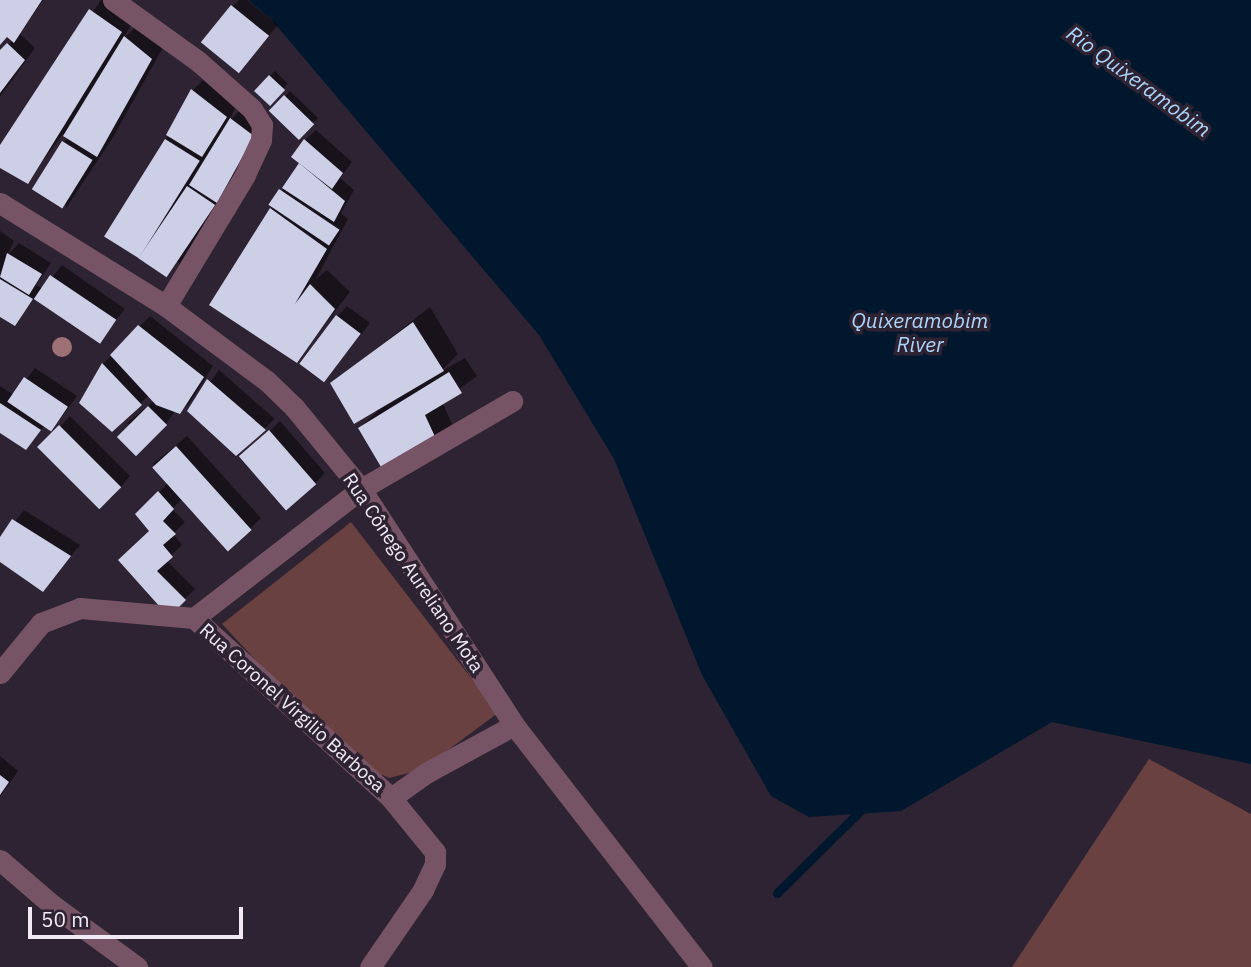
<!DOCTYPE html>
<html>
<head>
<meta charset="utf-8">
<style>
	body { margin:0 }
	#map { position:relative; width:1251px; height:967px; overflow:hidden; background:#2e2333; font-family:"IBM Plex Sans",sans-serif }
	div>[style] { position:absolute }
	.green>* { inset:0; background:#684140 }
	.water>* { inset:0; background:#00172d }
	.shadow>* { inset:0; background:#0007; transform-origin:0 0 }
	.stream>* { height:9px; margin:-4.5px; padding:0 4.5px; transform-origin:4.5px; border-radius:4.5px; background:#00172d }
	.building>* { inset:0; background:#cccfe6; transform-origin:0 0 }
	.minor>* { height:21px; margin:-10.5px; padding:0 10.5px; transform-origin:10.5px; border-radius:10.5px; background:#765465 }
	.trees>* { width:20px; height:20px; margin:-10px; border-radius:50%; background:#9e7177 }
	span { translate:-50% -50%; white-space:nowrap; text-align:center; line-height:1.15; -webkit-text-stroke:7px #2e2333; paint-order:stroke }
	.street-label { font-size:19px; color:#f0eaf4 }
	.water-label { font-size:21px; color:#acd5fb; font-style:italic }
	.scale { position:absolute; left:28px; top:907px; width:215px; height:32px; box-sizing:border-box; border:4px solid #f0eaf4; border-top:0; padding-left:9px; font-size:21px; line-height:24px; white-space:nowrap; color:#f0eaf4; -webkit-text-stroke:5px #2e2333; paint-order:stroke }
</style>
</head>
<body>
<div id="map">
	<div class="green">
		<i style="clip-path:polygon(351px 522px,498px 713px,421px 770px,389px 778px,348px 759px,222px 624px)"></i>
		<i style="clip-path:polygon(1149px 759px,1251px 814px,1251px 967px,1012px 967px)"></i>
	</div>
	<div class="water">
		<i style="clip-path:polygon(248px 0,1251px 0,1251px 764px,1052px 722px,901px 811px,809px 817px,771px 796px,702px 675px,614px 459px,539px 335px,270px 18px)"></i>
	</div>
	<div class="shadow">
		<i style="clip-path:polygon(0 0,43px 0,20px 34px,35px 48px,0 97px,0 52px,13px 40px,8px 36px,0 43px)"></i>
		<i style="clip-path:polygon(101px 0,113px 0,136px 16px,123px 39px,141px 22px,166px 42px,112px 139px,66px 208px,64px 142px,69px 137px,63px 134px,27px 182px,0 166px,0 148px)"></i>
		<i style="clip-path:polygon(239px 0,247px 0,278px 25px,248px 61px,232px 7px)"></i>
		<i style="left:275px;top:71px;width:18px;height:27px;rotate:45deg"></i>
		<i style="clip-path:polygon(203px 80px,236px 106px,228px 123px,241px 109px,263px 125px,182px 265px,153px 246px,142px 258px,112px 239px,193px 90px)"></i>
		<i style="left:290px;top:91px;width:39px;height:27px;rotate:44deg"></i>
		<i style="clip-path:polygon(316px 130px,352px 162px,340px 178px,354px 190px,341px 213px,348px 219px,316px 279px,327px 270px,350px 292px,297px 360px,271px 209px,301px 162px,305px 140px)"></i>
		<i style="clip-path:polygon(0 231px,14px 241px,7px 256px,19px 243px,51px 263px,36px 285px,43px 289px,62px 265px,125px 309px,99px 341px,35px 298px,15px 324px,0 315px)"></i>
		<i style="clip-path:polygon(347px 306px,370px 323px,326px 379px,337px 317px)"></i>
		<i style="clip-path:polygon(430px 307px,458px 354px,440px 372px,465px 358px,477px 376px,442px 402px,452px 424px,436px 439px,360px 428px,380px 408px,332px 383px)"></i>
		<i style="clip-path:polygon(150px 316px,213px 366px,190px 402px,180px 412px,175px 411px,166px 424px,126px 424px,154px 401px,149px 395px,112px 430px,81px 402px,103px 364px)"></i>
		<i style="clip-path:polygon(35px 368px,77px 396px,61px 418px,50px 428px,45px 425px,26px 447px,0 430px,0 386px,14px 395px)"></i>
		<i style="clip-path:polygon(219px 370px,275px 419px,236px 454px,189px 410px)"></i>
		<i style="clip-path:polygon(70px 416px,130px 476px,111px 499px,60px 427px)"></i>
		<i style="clip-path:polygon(280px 421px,325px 473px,315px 483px,243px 457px)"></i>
		<i style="clip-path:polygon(187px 436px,261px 518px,251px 528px,183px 498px,172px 509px,185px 522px,173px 534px,182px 545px,166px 560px,195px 589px,169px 614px,120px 560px,151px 531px,138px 514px,169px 482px,153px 464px)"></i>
		<i style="clip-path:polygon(24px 510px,80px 545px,43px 590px,0 560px,0 541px)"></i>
		<i style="clip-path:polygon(0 756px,18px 771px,0 797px)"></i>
	</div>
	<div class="stream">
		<i style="left:777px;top:893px;width:121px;rotate:-44.7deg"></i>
	</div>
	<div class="building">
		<i style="clip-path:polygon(0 0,42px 0,14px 43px,7px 37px,0 45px)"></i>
		<i style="left:231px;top:5px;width:49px;height:48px;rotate:39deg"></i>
		<i style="clip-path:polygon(89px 9px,122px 32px,28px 184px,0 168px,0 145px)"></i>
		<i style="clip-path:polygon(124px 36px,152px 59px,97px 157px,63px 136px)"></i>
		<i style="clip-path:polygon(7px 43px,25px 60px,0 93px,0 50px)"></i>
		<i style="left:269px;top:75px;width:22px;height:22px;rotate:43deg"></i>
		<i style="clip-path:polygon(191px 89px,227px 117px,202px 157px,166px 135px)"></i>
		<i style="left:284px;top:95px;width:42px;height:22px;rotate:44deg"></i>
		<i style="clip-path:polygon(230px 118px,254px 136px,217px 203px,189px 185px)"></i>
		<i style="left:165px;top:139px;width:41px;height:115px;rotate:32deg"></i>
		<i style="clip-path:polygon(304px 139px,343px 173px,332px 189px,291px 157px)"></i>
		<i style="left:62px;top:141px;width:36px;height:57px;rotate:32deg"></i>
		<i style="clip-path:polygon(299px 163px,345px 201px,334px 222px,282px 188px)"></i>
		<i style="left:187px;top:186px;width:34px;height:87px;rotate:34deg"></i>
		<i style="left:279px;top:189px;width:73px;height:19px;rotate:34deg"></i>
		<i style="clip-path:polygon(270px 208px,327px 249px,295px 304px,310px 284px,335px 309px,297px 363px,209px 305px)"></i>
		<i style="clip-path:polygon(7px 253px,42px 274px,29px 295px,0 277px)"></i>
		<i style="left:50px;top:275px;width:80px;height:29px;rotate:34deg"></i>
		<i style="clip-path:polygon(0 279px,33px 299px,15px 326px,0 317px)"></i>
		<i style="left:336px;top:315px;width:31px;height:61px;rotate:37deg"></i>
		<i style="clip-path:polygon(413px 322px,444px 371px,354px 424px,330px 383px)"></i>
		<i style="clip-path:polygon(138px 325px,204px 377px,180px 414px,156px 405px,110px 355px)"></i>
		<i style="clip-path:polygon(102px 363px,142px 405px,112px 432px,79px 403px)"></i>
		<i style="clip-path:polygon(449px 372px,462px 393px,425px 415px,437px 441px,384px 472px,358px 428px)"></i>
		<i style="left:24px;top:377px;width:53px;height:30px;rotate:34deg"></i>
		<i style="clip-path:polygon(207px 379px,266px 430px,236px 456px,187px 411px)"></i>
		<i style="clip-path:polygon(0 403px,41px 430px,26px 450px,0 433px)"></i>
		<i style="left:148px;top:406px;width:27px;height:44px;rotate:45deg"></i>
		<i style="left:59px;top:425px;width:88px;height:31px;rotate:45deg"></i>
		<i style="left:269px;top:430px;width:72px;height:40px;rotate:49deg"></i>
		<i style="left:176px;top:446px;width:113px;height:32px;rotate:48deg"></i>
		<i style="clip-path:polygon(158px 491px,174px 509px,163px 521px,176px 534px,163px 545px,173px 557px,157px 571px,186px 600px,169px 617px,118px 560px,149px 531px,135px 514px)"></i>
		<i style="clip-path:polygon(12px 519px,71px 556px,43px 592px,0 562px,0 537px)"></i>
		<i style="clip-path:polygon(0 775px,9px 782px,0 795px)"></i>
	</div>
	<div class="minor">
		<i style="left:113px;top:0;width:105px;rotate:35.7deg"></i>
		<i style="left:198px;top:61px;width:72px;rotate:41.6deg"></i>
		<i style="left:252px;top:109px;width:19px;rotate:58deg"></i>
		<i style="left:262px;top:125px;width:15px;rotate:94deg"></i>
		<i style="left:261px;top:140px;width:38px;rotate:115deg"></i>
		<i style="left:245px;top:175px;width:153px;rotate:121.1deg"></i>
		<i style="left:0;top:203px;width:195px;rotate:31.8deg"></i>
		<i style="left:166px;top:306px;width:126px;rotate:36.6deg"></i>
		<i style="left:267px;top:381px;width:37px;rotate:44deg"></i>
		<i style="left:294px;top:407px;width:106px;rotate:50.7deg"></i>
		<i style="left:361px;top:489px;width:281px;rotate:57deg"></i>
		<i style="left:514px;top:725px;width:306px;rotate:52.2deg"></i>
		<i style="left:194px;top:618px;width:267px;rotate:42.4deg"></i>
		<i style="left:391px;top:798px;width:70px;rotate:50.8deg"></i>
		<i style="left:435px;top:852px;width:12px;rotate:90deg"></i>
		<i style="left:435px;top:864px;width:29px;rotate:115deg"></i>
		<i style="left:423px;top:890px;width:93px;rotate:124.5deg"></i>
		<i style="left:0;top:673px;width:65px;rotate:-50.6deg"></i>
		<i style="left:41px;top:623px;width:42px;rotate:-21deg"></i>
		<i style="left:80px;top:608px;width:114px;rotate:5deg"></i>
		<i style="left:194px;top:618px;width:211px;rotate:-37.7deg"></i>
		<i style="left:361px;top:489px;width:175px;rotate:-30.2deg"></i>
		<i style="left:391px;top:798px;width:43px;rotate:-35.5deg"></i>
		<i style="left:426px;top:773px;width:100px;rotate:-28.6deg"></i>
		<i style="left:0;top:860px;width:67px;rotate:40.8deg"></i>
		<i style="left:51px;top:904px;width:107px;rotate:36.2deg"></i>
	</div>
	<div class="trees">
		<i style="left:62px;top:347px"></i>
	</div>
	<div class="street-label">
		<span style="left:413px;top:573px;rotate:56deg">Rua Cônego Aureliano Mota</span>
		<span style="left:292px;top:708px;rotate:42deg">Rua Coronel Virgilio Barbosa</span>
	</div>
	<div class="water-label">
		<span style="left:1139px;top:81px;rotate:36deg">Rio Quixeramobim</span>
		<span style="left:920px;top:332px">Quixeramobim<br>River</span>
	</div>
	<div class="scale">50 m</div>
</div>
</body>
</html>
